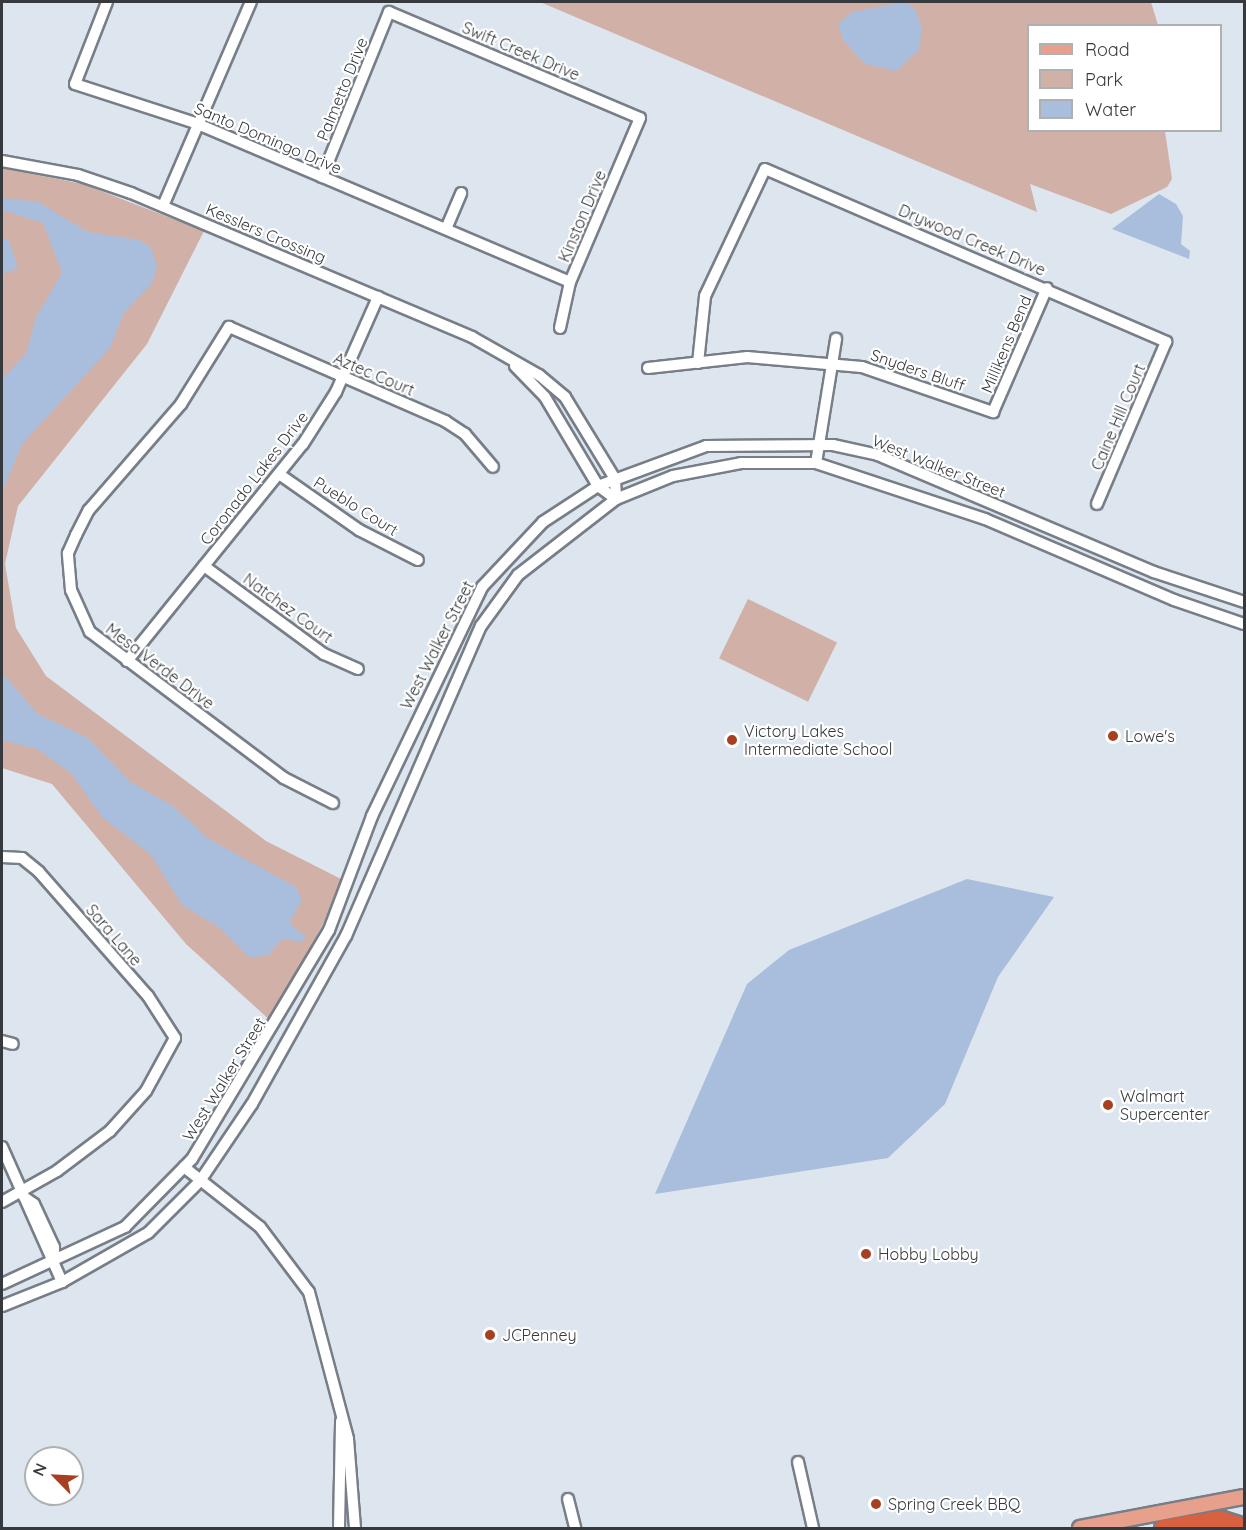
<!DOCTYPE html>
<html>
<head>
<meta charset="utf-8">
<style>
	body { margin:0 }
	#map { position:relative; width:1246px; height:1530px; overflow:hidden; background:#dde5ef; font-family:Quicksand,sans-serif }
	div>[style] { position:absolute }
	.green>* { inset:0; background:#d1b0a7; transform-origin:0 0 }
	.water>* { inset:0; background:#a9bedc }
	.roads { filter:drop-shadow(2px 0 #777e87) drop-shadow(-2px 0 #777e87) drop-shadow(0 2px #777e87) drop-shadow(0 -2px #777e87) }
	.minor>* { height:10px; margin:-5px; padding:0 5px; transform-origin:5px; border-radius:5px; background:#fff }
	.major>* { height:14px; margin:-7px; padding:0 7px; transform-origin:7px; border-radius:7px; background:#e7a08c }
	.highway>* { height:16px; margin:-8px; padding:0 8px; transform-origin:8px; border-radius:8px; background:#d76140 }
	.dots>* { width:16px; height:16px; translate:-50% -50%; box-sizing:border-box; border:3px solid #fff; border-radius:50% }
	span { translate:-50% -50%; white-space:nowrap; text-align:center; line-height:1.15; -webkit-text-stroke:4.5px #fff; paint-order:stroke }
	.street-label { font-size:16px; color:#36393d }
	.poi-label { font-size:16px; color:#36393d }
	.left { translate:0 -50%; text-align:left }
	.frame { position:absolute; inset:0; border:3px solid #36393d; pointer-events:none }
	.legend { position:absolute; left:1027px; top:24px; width:195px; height:108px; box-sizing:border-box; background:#fff; border:2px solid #afb0b1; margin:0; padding:8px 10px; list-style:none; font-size:18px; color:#36393d }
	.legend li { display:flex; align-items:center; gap:12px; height:30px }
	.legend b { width:30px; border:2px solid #afb0b1 }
	.north { position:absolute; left:24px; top:1446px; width:60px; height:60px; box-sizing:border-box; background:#fff; border:2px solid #afb0b1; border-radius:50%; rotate:294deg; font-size:16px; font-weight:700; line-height:24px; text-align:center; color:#36393d }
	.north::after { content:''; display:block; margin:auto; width:21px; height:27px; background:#a73f21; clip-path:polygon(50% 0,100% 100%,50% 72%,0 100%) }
</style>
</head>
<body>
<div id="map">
	<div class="green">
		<i style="clip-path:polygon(540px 2px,1151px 2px,1158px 25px,1028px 26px,1028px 130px,1165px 131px,1172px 179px,1167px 187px,1111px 214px,1030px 184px,1037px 212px)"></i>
		<i style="clip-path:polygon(2px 168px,83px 184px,204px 231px,147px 344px,18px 506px,5px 564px,16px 628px,46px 676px,266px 841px,345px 881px,272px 1022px,186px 944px,52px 784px,2px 768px)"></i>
		<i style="left:748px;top:599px;width:99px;height:66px;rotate:26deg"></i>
	</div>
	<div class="water">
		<i style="clip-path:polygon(905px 2px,915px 9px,922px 28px,919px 50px,896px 71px,865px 64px,843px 40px,838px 24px,852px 12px)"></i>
		<i style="clip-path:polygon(1159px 194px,1176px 204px,1183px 216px,1181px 244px,1190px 251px,1189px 259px,1112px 229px)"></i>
		<i style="clip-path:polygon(2px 198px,38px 202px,88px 232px,139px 240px,151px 248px,157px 267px,152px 283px,124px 313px,110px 348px,22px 444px,2px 492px,2px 379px,26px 354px,36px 317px,62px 273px,43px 223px,2px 210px)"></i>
		<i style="clip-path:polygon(8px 238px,18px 268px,2px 274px,2px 241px)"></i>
		<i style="clip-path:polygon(2px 673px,38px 714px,88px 738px,129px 781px,173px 806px,209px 839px,296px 887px,302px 900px,289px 923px,306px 937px,303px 942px,282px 939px,268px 955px,250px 958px,220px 928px,182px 905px,151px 855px,102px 817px,71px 773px,37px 749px,2px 740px)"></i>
		<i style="clip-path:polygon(967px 879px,1054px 897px,998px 977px,945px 1104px,888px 1158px,655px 1194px,747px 984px,789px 950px)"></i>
	</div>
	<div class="roads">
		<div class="minor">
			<i style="left:107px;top:2px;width:88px;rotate:111.3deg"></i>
			<i style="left:75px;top:84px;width:129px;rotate:18deg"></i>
			<i style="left:198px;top:124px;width:404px;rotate:23deg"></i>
			<i style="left:2px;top:161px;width:77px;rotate:10.4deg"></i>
			<i style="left:78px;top:175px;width:56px;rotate:18.8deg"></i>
			<i style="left:131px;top:193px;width:370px;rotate:22.9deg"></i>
			<i style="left:472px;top:337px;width:77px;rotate:29.6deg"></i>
			<i style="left:539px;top:375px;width:34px;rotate:40deg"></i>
			<i style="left:565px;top:397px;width:96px;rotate:58.6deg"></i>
			<i style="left:615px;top:479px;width:20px;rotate:87deg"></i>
			<i style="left:322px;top:177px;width:178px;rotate:-67.9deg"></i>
			<i style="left:389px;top:12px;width:272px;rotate:22.9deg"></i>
			<i style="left:640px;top:118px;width:178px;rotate:113.1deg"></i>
			<i style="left:570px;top:282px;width:47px;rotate:102.3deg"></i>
			<i style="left:163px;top:206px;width:222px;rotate:-66.7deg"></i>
			<i style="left:446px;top:229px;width:39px;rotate:-67deg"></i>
			<i style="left:698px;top:363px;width:67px;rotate:-84deg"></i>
			<i style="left:705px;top:296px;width:140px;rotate:-64.7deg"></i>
			<i style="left:765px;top:169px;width:437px;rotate:23.3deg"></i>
			<i style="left:1166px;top:342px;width:176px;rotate:113.1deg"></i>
			<i style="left:515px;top:366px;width:43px;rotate:45.9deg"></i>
			<i style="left:545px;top:397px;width:104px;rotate:59.2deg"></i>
			<i style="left:598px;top:486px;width:22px;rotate:36deg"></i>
			<i style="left:648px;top:368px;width:100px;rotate:-6.3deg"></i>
			<i style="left:747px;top:357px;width:115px;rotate:5deg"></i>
			<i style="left:862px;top:367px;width:139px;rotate:19deg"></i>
			<i style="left:993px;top:412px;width:135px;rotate:-66.5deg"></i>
			<i style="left:816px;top:463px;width:126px;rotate:-80.8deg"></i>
			<i style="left:279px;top:474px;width:98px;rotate:35deg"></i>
			<i style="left:359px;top:530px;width:66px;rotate:27deg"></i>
			<i style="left:204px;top:566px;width:149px;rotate:36.3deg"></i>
			<i style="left:324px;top:654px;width:37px;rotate:24deg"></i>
			<i style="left:127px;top:661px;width:279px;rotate:-51deg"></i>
			<i style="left:303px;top:444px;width:62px;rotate:-57.6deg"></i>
			<i style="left:336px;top:392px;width:104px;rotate:-66.1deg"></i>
			<i style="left:333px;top:803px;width:55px;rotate:-153deg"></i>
			<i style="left:284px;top:778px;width:243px;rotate:-143deg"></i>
			<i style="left:90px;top:632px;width:46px;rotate:-114.3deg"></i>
			<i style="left:71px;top:590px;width:37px;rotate:-95deg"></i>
			<i style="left:68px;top:553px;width:20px;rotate:-66deg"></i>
			<i style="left:76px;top:535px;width:28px;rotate:-63deg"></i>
			<i style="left:89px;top:510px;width:140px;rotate:-49deg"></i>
			<i style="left:181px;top:404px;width:91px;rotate:-58.1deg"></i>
			<i style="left:229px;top:327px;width:236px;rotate:23.5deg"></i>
			<i style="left:445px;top:421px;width:24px;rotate:33deg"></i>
			<i style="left:465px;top:434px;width:43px;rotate:49.7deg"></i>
			<i style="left:2px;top:857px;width:20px;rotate:3deg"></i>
			<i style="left:22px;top:858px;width:22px;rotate:39deg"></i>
			<i style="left:39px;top:872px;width:165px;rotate:48.7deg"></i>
			<i style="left:148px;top:996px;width:50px;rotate:57.3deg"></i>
			<i style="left:175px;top:1038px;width:60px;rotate:118.7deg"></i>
			<i style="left:146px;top:1091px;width:54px;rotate:132deg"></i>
			<i style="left:110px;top:1131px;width:66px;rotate:143deg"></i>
			<i style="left:57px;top:1171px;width:63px;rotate:150.6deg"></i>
			<i style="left:2px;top:1041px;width:11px;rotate:15deg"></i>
			<i style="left:2px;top:1147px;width:148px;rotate:66deg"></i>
			<i style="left:184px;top:1167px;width:97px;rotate:38.3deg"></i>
			<i style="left:260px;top:1227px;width:81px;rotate:53deg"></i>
			<i style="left:309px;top:1292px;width:152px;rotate:75.1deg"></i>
			<i style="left:348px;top:1439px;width:89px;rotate:85.5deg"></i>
			<i style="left:24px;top:1197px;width:12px;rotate:35deg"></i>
			<i style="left:34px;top:1204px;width:47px;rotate:65.1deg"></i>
			<i style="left:54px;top:1247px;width:17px;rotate:90deg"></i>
			<i style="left:2px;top:1284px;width:136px;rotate:-24.9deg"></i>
			<i style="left:125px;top:1227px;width:95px;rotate:-45.4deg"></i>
			<i style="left:192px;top:1159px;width:267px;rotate:-59.1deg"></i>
			<i style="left:329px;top:930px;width:122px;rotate:-69.3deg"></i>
			<i style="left:372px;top:816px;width:254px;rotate:-64.3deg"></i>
			<i style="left:482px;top:587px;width:89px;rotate:-46.8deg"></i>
			<i style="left:543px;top:522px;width:66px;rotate:-33.2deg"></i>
			<i style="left:598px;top:486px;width:115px;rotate:-20.3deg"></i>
			<i style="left:706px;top:446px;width:127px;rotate:-0.5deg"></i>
			<i style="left:833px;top:445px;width:46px;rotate:12.5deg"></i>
			<i style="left:878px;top:455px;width:300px;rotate:23deg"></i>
			<i style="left:1154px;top:572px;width:95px;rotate:18.4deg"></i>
			<i style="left:2px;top:1306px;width:65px;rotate:-21.8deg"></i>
			<i style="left:62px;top:1282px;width:99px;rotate:-29.7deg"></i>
			<i style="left:148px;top:1233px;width:74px;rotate:-45deg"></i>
			<i style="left:200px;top:1181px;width:93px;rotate:-56deg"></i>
			<i style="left:252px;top:1104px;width:193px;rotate:-60.8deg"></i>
			<i style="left:346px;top:936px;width:338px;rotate:-66.5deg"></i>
			<i style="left:481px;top:626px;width:63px;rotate:-54deg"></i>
			<i style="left:518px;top:575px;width:124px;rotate:-37.8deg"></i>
			<i style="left:616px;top:499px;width:61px;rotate:-22deg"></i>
			<i style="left:673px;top:476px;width:69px;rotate:-10.8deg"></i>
			<i style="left:741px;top:463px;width:75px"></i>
			<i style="left:816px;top:463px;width:178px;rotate:18.3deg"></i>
			<i style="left:985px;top:519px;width:206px;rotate:23.2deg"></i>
			<i style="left:1174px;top:600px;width:74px;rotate:18.9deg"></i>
			<i style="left:798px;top:1462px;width:68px;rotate:77.2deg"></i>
			<i style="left:568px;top:1499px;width:30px;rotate:76deg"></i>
			<i style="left:339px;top:1528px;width:107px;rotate:-88.9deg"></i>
		</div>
		<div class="major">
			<i style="left:1080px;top:1528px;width:167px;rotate:-10.7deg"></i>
		</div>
		<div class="highway">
			<i style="left:1163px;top:1528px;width:58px;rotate:-9deg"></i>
			<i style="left:1220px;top:1519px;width:25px;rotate:18deg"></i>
		</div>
	</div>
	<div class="dots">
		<i style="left:1113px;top:736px;background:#a73f21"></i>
		<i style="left:732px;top:740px;background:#a73f21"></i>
		<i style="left:1108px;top:1105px;background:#a73f21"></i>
		<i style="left:866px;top:1254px;background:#a73f21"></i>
		<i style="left:490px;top:1335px;background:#a73f21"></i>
		<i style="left:876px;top:1504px;background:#a73f21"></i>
	</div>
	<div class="street-label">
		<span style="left:521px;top:51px;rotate:23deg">Swift Creek Drive</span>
		<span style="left:342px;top:89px;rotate:-68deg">Palmetto Drive</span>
		<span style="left:268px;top:138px;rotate:23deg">Santo Domingo Drive</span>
		<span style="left:582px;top:216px;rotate:-67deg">Kinston Drive</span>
		<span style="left:266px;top:233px;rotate:23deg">Kesslers Crossing</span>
		<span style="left:972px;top:240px;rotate:23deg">Drywood Creek Drive</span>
		<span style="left:1006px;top:344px;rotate:-67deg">Millikens Bend</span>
		<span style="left:918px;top:370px;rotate:19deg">Snyders Bluff</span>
		<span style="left:374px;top:374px;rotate:23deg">Aztec Court</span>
		<span style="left:1118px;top:417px;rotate:-67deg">Caine Hill Court</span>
		<span style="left:939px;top:466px;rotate:22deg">West Walker Street</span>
		<span style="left:254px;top:478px;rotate:-52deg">Coronado Lakes Drive</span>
		<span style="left:356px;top:506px;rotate:32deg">Pueblo Court</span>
		<span style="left:288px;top:608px;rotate:36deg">Natchez Court</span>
		<span style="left:437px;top:645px;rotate:-63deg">West Walker Street</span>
		<span style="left:160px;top:666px;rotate:37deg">Mesa Verde Drive</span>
		<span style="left:114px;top:935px;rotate:49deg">Sara Lane</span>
		<span style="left:224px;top:1079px;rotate:-58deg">West Walker Street</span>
	</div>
	<div class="poi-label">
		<span class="left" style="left:744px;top:740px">Victory Lakes<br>Intermediate School</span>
		<span class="left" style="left:1125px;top:736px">Lowe's</span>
		<span class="left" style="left:1120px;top:1105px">Walmart<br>Supercenter</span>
		<span class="left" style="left:878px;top:1254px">Hobby Lobby</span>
		<span class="left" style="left:502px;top:1335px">JCPenney</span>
		<span class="left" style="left:888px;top:1504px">Spring Creek BBQ</span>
	</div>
	<div class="frame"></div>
	<ul class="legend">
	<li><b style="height:8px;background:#e7a08c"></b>Road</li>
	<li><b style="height:16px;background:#d1b0a7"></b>Park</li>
	<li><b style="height:16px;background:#a9bedc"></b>Water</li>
	</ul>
	<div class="north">N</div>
</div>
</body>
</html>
